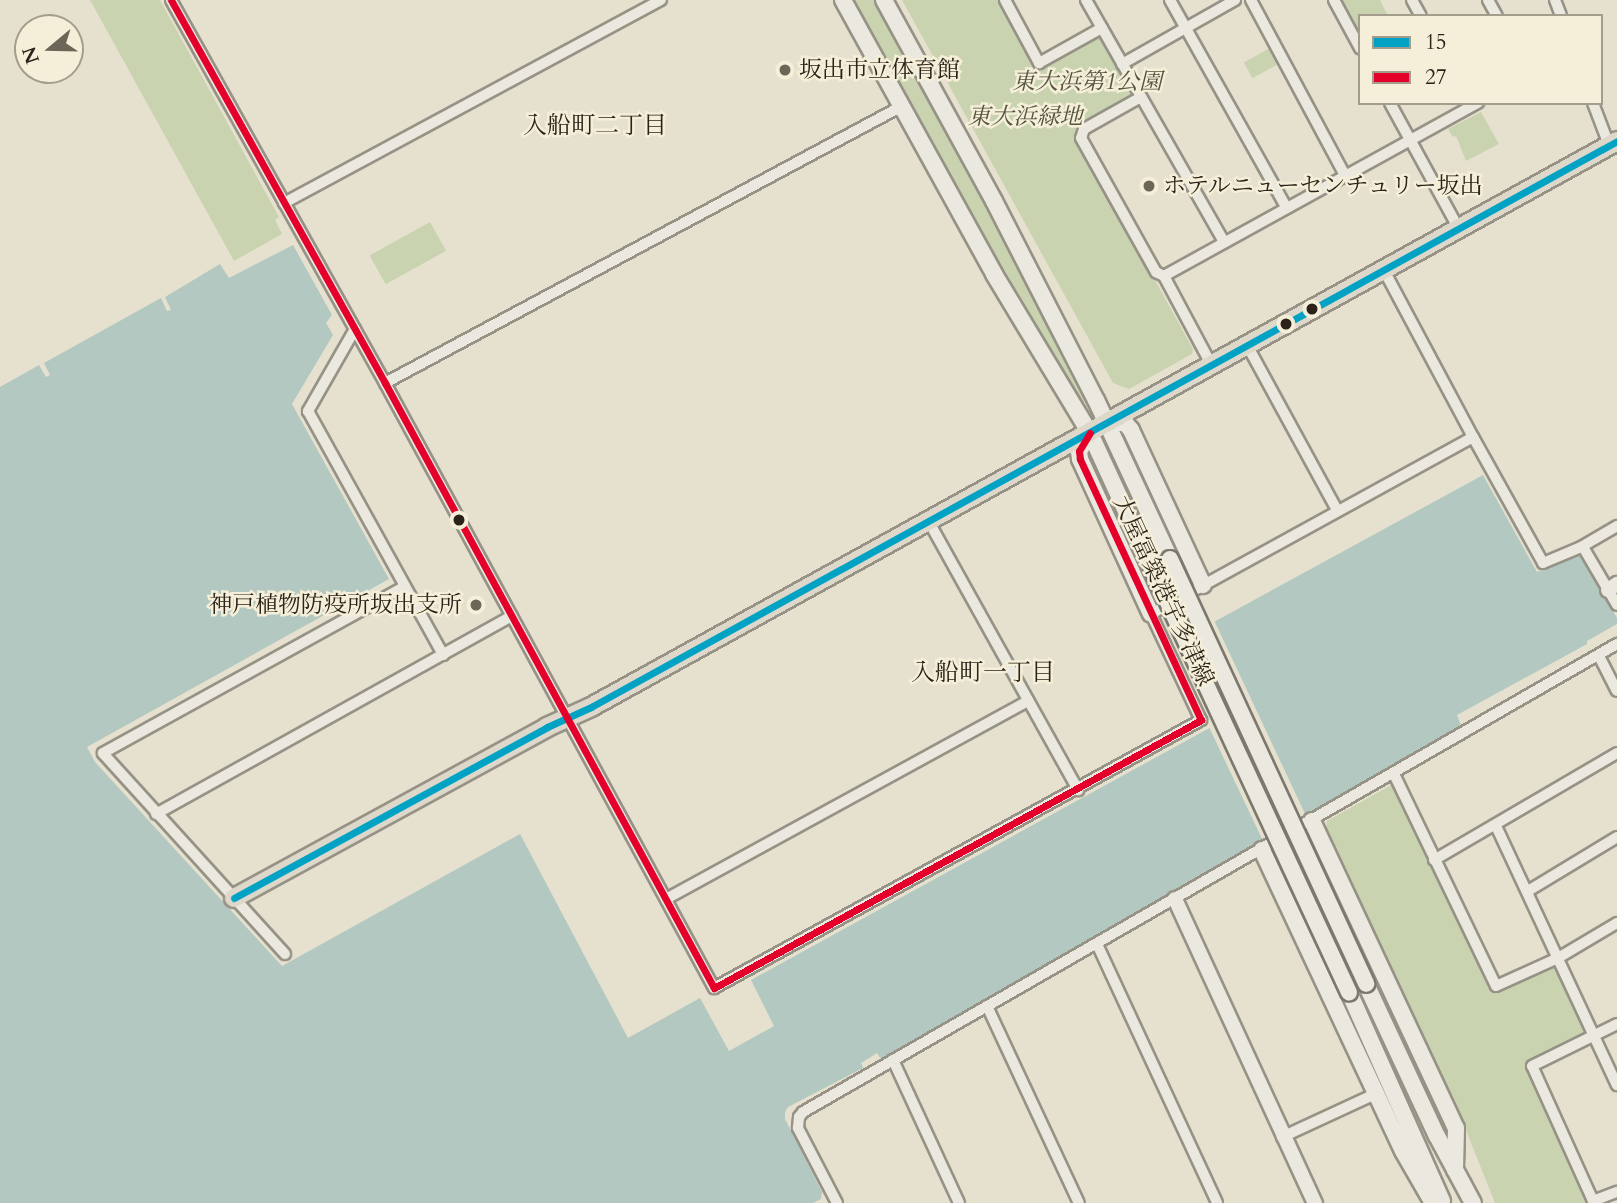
<!DOCTYPE html>
<html>
<head>
<meta charset="utf-8">
<style>
	body { margin:0 }
	#map { position:relative; width:1617px; height:1203px; overflow:hidden; background:#e6e1ce; font-family:Cardo,"Noto Serif JP",serif }
	div>[style] { position:absolute }
	.green>* { inset:0; background:#cad3b0; transform-origin:0 0 }
	.water>* { inset:0; background:#b2c8c1 }
	.pier>* { inset:0; background:#e6e1ce }
	.roads { filter:drop-shadow(2px 0 #969286) drop-shadow(-2px 0 #969286) drop-shadow(0 2px #969286) drop-shadow(0 -2px #969286) }
	.minor>* { height:10px; margin:-5px; padding:0 5px; transform-origin:5px; border-radius:5px; background:#ebe9df }
	.tertiary>* { height:14px; margin:-7px; padding:0 7px; transform-origin:7px; border-radius:7px; background:#ebe9df }
	.secondary>* { height:16px; margin:-8px; padding:0 8px; transform-origin:8px; border-radius:8px; background:#ebe9df }
	.primary>* { height:18px; margin:-9px; padding:0 9px; transform-origin:9px; border-radius:9px; background:#ded8ca }
	.bridges { filter:drop-shadow(2px 0 #7c786e) drop-shadow(-2px 0 #7c786e) drop-shadow(0 2px #7c786e) drop-shadow(0 -2px #7c786e) }
	.secondary-bridge>* { height:16px; margin:-8px; padding:0 8px; transform-origin:8px; border-radius:8px; background:#ebe9df }
	.bus-1>* { height:7px; margin:-3.5px; padding:0 3.5px; transform-origin:3.5px; border-radius:3.5px; background:#02a2c5 }
	.bus-2>* { height:7px; margin:-3.5px; padding:0 3.5px; transform-origin:3.5px; border-radius:3.5px; background:#e4002b }
	.dots>* { width:19px; height:19px; translate:-50% -50%; box-sizing:border-box; border:4px solid #f5efd9; border-radius:50% }
	span { translate:-50% -50%; white-space:nowrap; text-align:center; line-height:1.15; -webkit-text-stroke:5px #f5efd9; paint-order:stroke }
	.poi-label { font-size:23px; color:#2b2319 }
	.left { translate:0 -50%; text-align:left }
	.right { translate:-100% -50%; text-align:right }
	.park-label { font-size:23px; color:#54543f; font-style:italic }
	.street-label { font-size:23px; color:#2b2319 }
	.neighbourhood-label { font-size:24px; color:#2b2319 }
	.legend { position:absolute; left:1358px; top:14px; width:245px; height:91px; box-sizing:border-box; background:#f5efd9; border:2px solid #a49d8c; margin:0; padding:9px 12px; list-style:none; font-size:21px; color:#2b2319 }
	.legend li { display:flex; align-items:center; gap:14px; height:35px }
	.legend b { width:35px; border:2px solid #a49d8c }
	.north { position:absolute; left:14px; top:14px; width:70px; height:70px; box-sizing:border-box; background:#f5efd9; border:2px solid #a49d8c; border-radius:50%; rotate:251deg; font-size:19px; font-weight:700; line-height:28px; text-align:center; color:#2b2319 }
	.north::after { content:''; display:block; margin:auto; width:24px; height:32px; background:#6c6658; clip-path:polygon(50% 0,100% 100%,50% 72%,0 100%) }
</style>
</head>
<body>
<div id="map">
	<div class="green">
		<i style="clip-path:polygon(90px 0,160px 0,279px 217px,275px 220px,282px 234px,234px 261px)"></i>
		<i style="clip-path:polygon(855px 0,877px 0,1013px 248px,1049px 331px,1085px 402px,1083px 403px,996px 256px)"></i>
		<i style="clip-path:polygon(902px 0,1002px 0,1039px 68px,1098px 37px,1101px 38px,1133px 93px,1131px 98px,1074px 133px,1193px 349px,1192px 354px,1129px 389px,1113px 383px)"></i>
		<i style="clip-path:polygon(1341px 0,1380px 0,1388px 16px,1360px 16px,1360px 34px)"></i>
		<i style="left:1270px;top:48px;width:18px;height:30px;rotate:61deg"></i>
		<i style="clip-path:polygon(1481px 112px,1499px 144px,1466px 161px,1456px 136px,1453px 137px,1448px 129px)"></i>
		<i style="left:430px;top:222px;width:33px;height:69px;rotate:61deg"></i>
		<i style="clip-path:polygon(1393px 784px,1491px 993px,1554px 967px,1584px 1031px,1582px 1036px,1525px 1064px,1589px 1203px,1495px 1203px,1463px 1123px,1326px 828px,1327px 821px)"></i>
	</div>
	<div class="water">
		<i style="clip-path:polygon(293px 245px,332px 315px,326px 323px,333px 335px,292px 404px,389px 579px,87px 747px,95px 762px,282px 966px,520px 834px,628px 1038px,700px 998px,729px 1051px,774px 1026px,751px 980px,1253px 704px,1242px 681px,1190px 635px,1483px 475px,1537px 572px,1578px 552px,1617px 618px,1617px 624px,1587px 641px,1587px 644px,1457px 715px,1461px 726px,881px 1059px,877px 1053px,861px 1063px,863px 1068px,788px 1107px,785px 1112px,785px 1119px,822px 1192px,821px 1199px,813px 1203px,0 1203px,0 387px,39px 365px,46px 377px,50px 375px,44px 363px,161px 298px,167px 311px,171px 310px,165px 297px,220px 264px,229px 278px)"></i>
	</div>
	<div class="pier">
		<i style="clip-path:polygon(1213px 618px,1307px 818px,1264px 843px,1208px 725px,1249px 703px,1241px 685px,1218px 697px,1188px 632px)"></i>
	</div>
	<div class="roads">
		<div class="minor">
			<i style="left:171px;top:0;width:439px;rotate:60.8deg"></i>
			<i style="left:385px;top:383px;width:689px;rotate:61.46deg"></i>
			<i style="left:714px;top:988px;width:556px;rotate:-28.82deg"></i>
			<i style="left:1201px;top:720px;width:117px;rotate:-115.3deg"></i>
			<i style="left:1151px;top:614px;width:367px;rotate:-28.8deg"></i>
			<i style="left:1473px;top:437px;width:189px;rotate:-118.1deg"></i>
			<i style="left:1005px;top:0;width:72px;rotate:61.6deg"></i>
			<i style="left:1039px;top:63px;width:72px;rotate:-29.1deg"></i>
			<i style="left:1086px;top:0;width:279px;rotate:60.3deg"></i>
			<i style="left:1170px;top:0;width:237px;rotate:60.7deg"></i>
			<i style="left:1251px;top:0;width:199px;rotate:61.8deg"></i>
			<i style="left:1334px;top:0;width:55px;rotate:61.6deg"></i>
			<i style="left:1412px;top:0;width:18px;rotate:61deg"></i>
			<i style="left:1488px;top:0;width:18px;rotate:61deg"></i>
			<i style="left:1555px;top:0;width:17px;rotate:69deg"></i>
			<i style="left:1122px;top:64px;width:130px;rotate:-29.5deg"></i>
			<i style="left:1141px;top:97px;width:65px;rotate:150.7deg"></i>
			<i style="left:1084px;top:129px;width:9px;rotate:108deg"></i>
			<i style="left:1081px;top:138px;width:154px;rotate:60.8deg"></i>
			<i style="left:1156px;top:272px;width:9px;rotate:27deg"></i>
			<i style="left:1164px;top:276px;width:100px;rotate:61.9deg"></i>
			<i style="left:1390px;top:103px;width:144px;rotate:61.3deg"></i>
			<i style="left:1593px;top:103px;width:45px;rotate:69.1deg"></i>
			<i style="left:284px;top:203px;width:428px;rotate:-28.3deg"></i>
			<i style="left:1164px;top:276px;width:359px;rotate:-28.9deg"></i>
			<i style="left:355px;top:329px;width:95px;rotate:119.8deg"></i>
			<i style="left:308px;top:411px;width:279px;rotate:61deg"></i>
			<i style="left:1247px;top:345px;width:188px;rotate:61.4deg"></i>
			<i style="left:385px;top:383px;width:587px;rotate:-28.18deg"></i>
			<i style="left:1473px;top:437px;width:144px;rotate:60.9deg"></i>
			<i style="left:1543px;top:563px;width:41px;rotate:-22.8deg"></i>
			<i style="left:1581px;top:547px;width:42px;rotate:-30.3deg"></i>
			<i style="left:929px;top:522px;width:307px;rotate:60.9deg"></i>
			<i style="left:1583px;top:547px;width:67px;rotate:59.6deg"></i>
			<i style="left:1599px;top:656px;width:39px;rotate:63deg"></i>
			<i style="left:1394px;top:774px;width:235px;rotate:64.3deg"></i>
			<i style="left:1496px;top:986px;width:68px;rotate:-24.3deg"></i>
			<i style="left:1558px;top:958px;width:69px;rotate:-30.7deg"></i>
			<i style="left:156px;top:814px;width:407px;rotate:-29.1deg"></i>
			<i style="left:1496px;top:826px;width:286px;rotate:65deg"></i>
			<i style="left:1434px;top:860px;width:212px;rotate:-30.3deg"></i>
			<i style="left:1528px;top:891px;width:104px;rotate:-31.2deg"></i>
			<i style="left:666px;top:899px;width:413px;rotate:-28.7deg"></i>
			<i style="left:1097px;top:944px;width:285px;rotate:65.1deg"></i>
			<i style="left:285px;top:954px;width:271px;rotate:-132.2deg"></i>
			<i style="left:103px;top:753px;width:344px;rotate:-28.9deg"></i>
			<i style="left:987px;top:1006px;width:217px;rotate:65deg"></i>
			<i style="left:893px;top:1060px;width:157px;rotate:65.2deg"></i>
			<i style="left:1282px;top:1137px;width:102px;rotate:-24.8deg"></i>
			<i style="left:1593px;top:1201px;width:26px;rotate:-21deg"></i>
			<i style="left:837px;top:1203px;width:85px;rotate:-117.5deg"></i>
			<i style="left:798px;top:1128px;width:11px;rotate:-85deg"></i>
			<i style="left:799px;top:1117px;width:6px;rotate:-51deg"></i>
			<i style="left:803px;top:1112px;width:939px;rotate:-29.9deg"></i>
			<i style="left:1594px;top:1203px;width:150px;rotate:-114.3deg"></i>
			<i style="left:1532px;top:1066px;width:95px;rotate:-26.3deg"></i>
		</div>
		<div class="tertiary">
			<i style="left:1608px;top:590px;width:11px;rotate:-34deg"></i>
			<i style="left:1175px;top:899px;width:335px;rotate:65.3deg"></i>
		</div>
		<div class="secondary">
			<i style="left:843px;top:0;width:313px;rotate:61.1deg"></i>
			<i style="left:994px;top:274px;width:186px;rotate:58.9deg"></i>
			<i style="left:1090px;top:433px;width:149px;rotate:65.3deg"></i>
			<i style="left:884px;top:0;width:229px;rotate:61.3deg"></i>
			<i style="left:994px;top:201px;width:224px;rotate:62.9deg"></i>
			<i style="left:1096px;top:400px;width:175px;rotate:65deg"></i>
			<i style="left:1107px;top:423px;width:18px"></i>
			<i style="left:1125px;top:423px;width:9px;rotate:49deg"></i>
			<i style="left:1131px;top:430px;width:171px;rotate:65.1deg"></i>
			<i style="left:1090px;top:433px;width:21px;rotate:121deg"></i>
			<i style="left:1079px;top:451px;width:8px;rotate:83deg"></i>
			<i style="left:1080px;top:459px;width:170px;rotate:65.4deg"></i>
			<i style="left:1312px;top:821px;width:339px;rotate:64.9deg"></i>
			<i style="left:1456px;top:1128px;width:42px;rotate:91.4deg"></i>
			<i style="left:1262px;top:850px;width:332px;rotate:64.9deg"></i>
			<i style="left:1403px;top:1151px;width:60px;rotate:60deg"></i>
			<i style="left:1366px;top:984px;width:168px;rotate:65deg"></i>
			<i style="left:1437px;top:1136px;width:76px;rotate:61.8deg"></i>
			<i style="left:1349px;top:992px;width:229px;rotate:66deg"></i>
		</div>
		<div class="primary">
			<i style="left:234px;top:898px;width:357px;rotate:-28.6deg"></i>
			<i style="left:547px;top:727px;width:48px;rotate:-24.4deg"></i>
			<i style="left:591px;top:707px;width:1172px;rotate:-28.88deg"></i>
		</div>
	</div>
	<div class="bridges">
		<div class="secondary-bridge">
			<i style="left:1170px;top:559px;width:468px;rotate:65.2deg"></i>
			<i style="left:1152px;top:568px;width:468px;rotate:65.1deg"></i>
		</div>
	</div>
	<div class="bus-1">
		<i style="left:234px;top:898px;width:357px;rotate:-28.6deg"></i>
		<i style="left:547px;top:727px;width:48px;rotate:-24.4deg"></i>
		<i style="left:591px;top:707px;width:1172px;rotate:-28.88deg"></i>
	</div>
	<div class="bus-2">
		<i style="left:171px;top:0;width:439px;rotate:60.8deg"></i>
		<i style="left:385px;top:383px;width:689px;rotate:61.46deg"></i>
		<i style="left:714px;top:988px;width:556px;rotate:-28.82deg"></i>
		<i style="left:1201px;top:720px;width:288px;rotate:-114.9deg"></i>
		<i style="left:1080px;top:459px;width:8px;rotate:-97deg"></i>
		<i style="left:1079px;top:451px;width:21px;rotate:-59deg"></i>
	</div>
	<div class="dots">
		<i style="left:785px;top:70px;background:#6c6658"></i>
		<i style="left:1149px;top:186px;background:#6c6658"></i>
		<i style="left:1312px;top:309px;background:#2b2319"></i>
		<i style="left:1286px;top:324px;background:#2b2319"></i>
		<i style="left:459px;top:520px;background:#2b2319"></i>
		<i style="left:476px;top:605px;background:#6c6658"></i>
	</div>
	<div class="poi-label">
		<span class="left" style="left:799px;top:70px">坂出市立体育館</span>
		<span class="left" style="left:1163px;top:186px">ホテルニューセンチュリー坂出</span>
		<span class="right" style="left:462px;top:605px">神戸植物防疫所坂出支所</span>
	</div>
	<div class="park-label">
		<span style="left:1087px;top:82px">東大浜第1公園</span>
		<span style="left:1025px;top:117px">東大浜緑地</span>
	</div>
	<div class="street-label">
		<span style="left:1163px;top:591px;rotate:65deg">大屋冨築港宇多津線</span>
	</div>
	<div class="neighbourhood-label">
		<span style="left:595px;top:126px">入船町二丁目</span>
		<span style="left:983px;top:673px">入船町一丁目</span>
	</div>
	<ul class="legend">
	<li><b style="height:9px;background:#02a2c5"></b>15</li>
	<li><b style="height:9px;background:#e4002b"></b>27</li>
	</ul>
	<div class="north">N</div>
</div>
</body>
</html>
